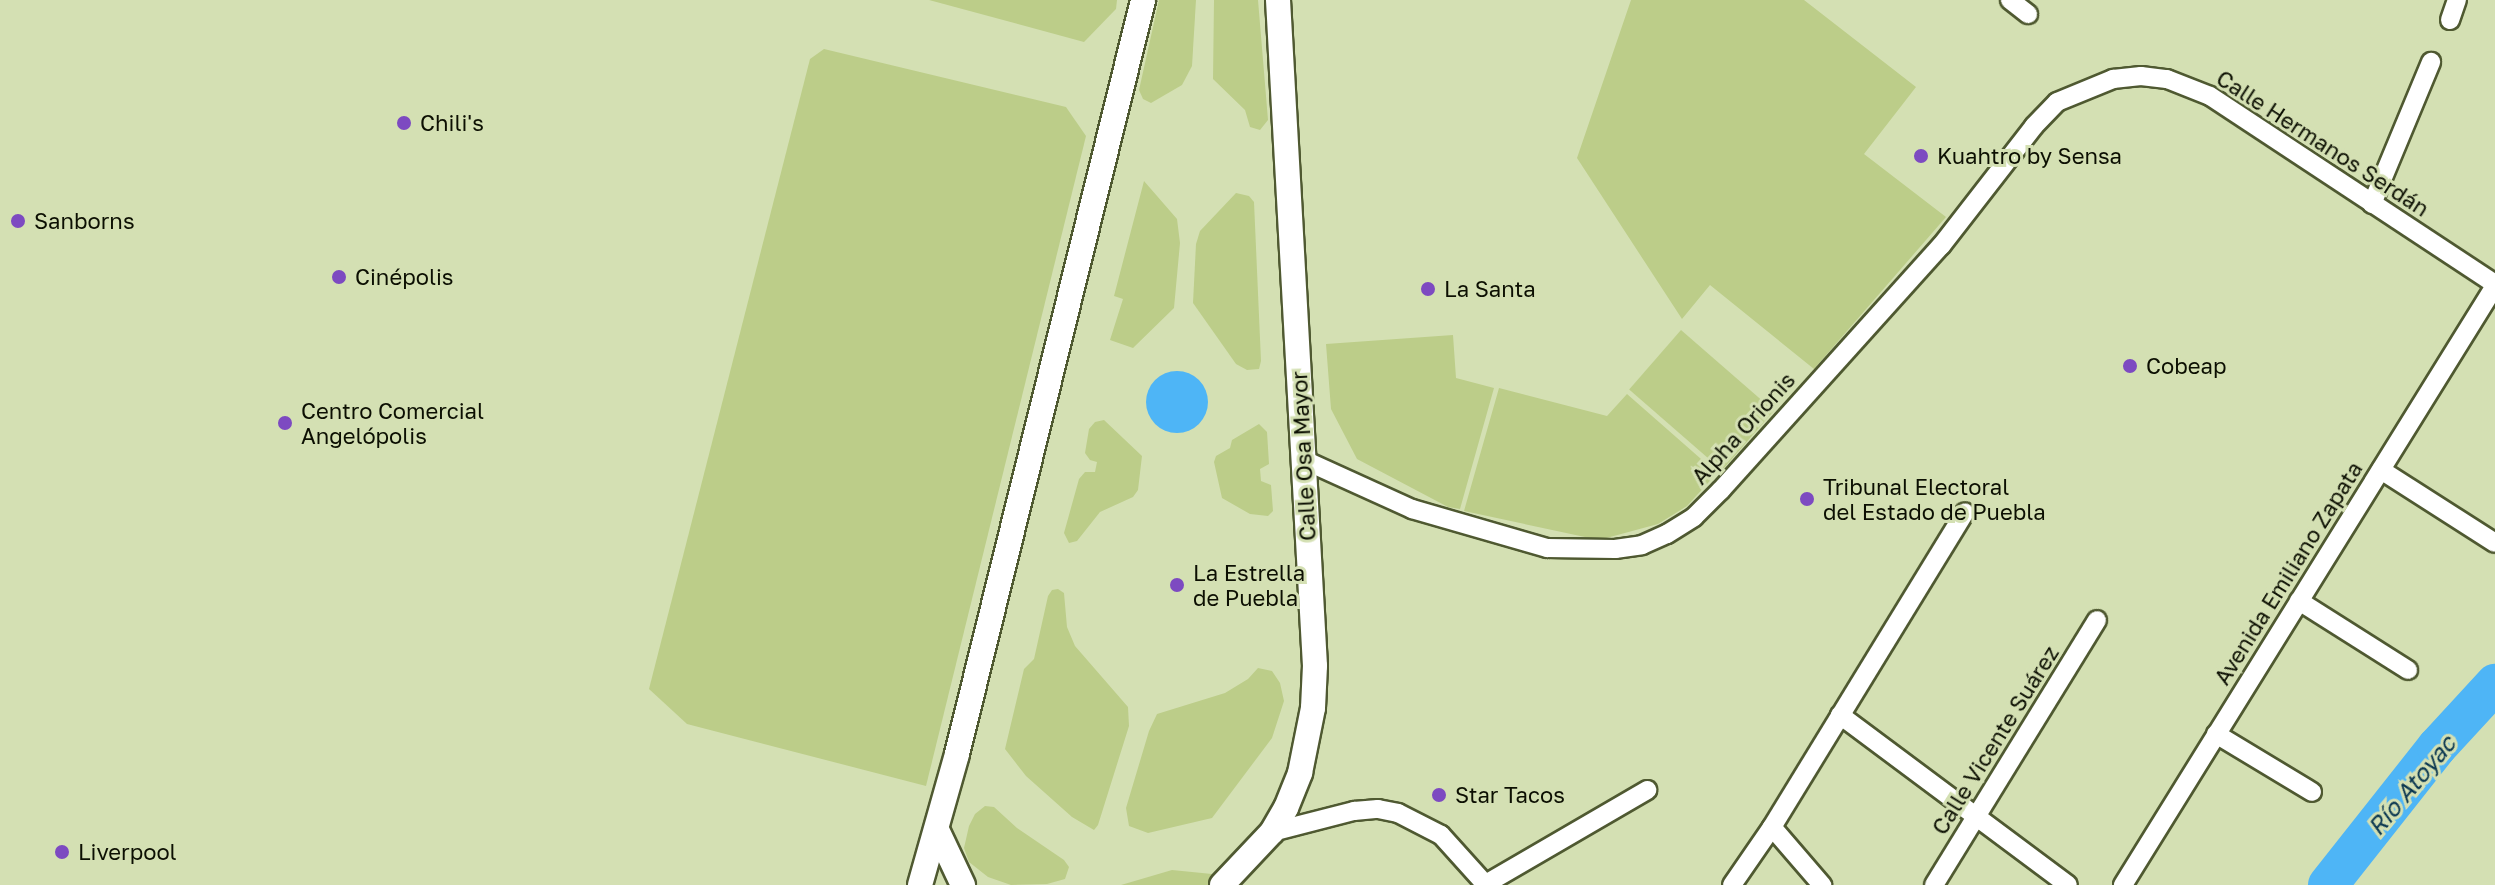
<!DOCTYPE html>
<html>
<head>
<meta charset="utf-8">
<style>
	body { margin:0 }
	#map { position:relative; width:2495px; height:885px; overflow:hidden; background:#d4e0b3; font-family:"Golos Text",sans-serif }
	div>[style] { position:absolute }
	.green>* { inset:0; background:#bccd89; transform-origin:0 0 }
	.water>* { inset:0; background:#4eb5f6 }
	.round { border-radius:50% }
	.river>* { height:40px; margin:-20px; padding:0 20px; transform-origin:20px; border-radius:20px; background:#4eb5f6 }
	.roads { filter:drop-shadow(2px 0 #4f5931) drop-shadow(-2px 0 #4f5931) drop-shadow(0 2px #4f5931) drop-shadow(0 -2px #4f5931) }
	.minor>* { height:18px; margin:-9px; padding:0 9px; transform-origin:9px; border-radius:9px; background:#fff }
	.tertiary>* { height:24px; margin:-12px; padding:0 12px; transform-origin:12px; border-radius:12px; background:#fff }
	.dots>* { width:22px; height:22px; translate:-50% -50%; box-sizing:border-box; border:4px solid #d4e0b3; border-radius:50% }
	span { translate:-50% -50%; white-space:nowrap; text-align:center; line-height:1.15; -webkit-text-stroke:6px #d4e0b3; paint-order:stroke }
	.poi-label { font-size:22px; color:#0c0f02 }
	.left { translate:0 -50%; text-align:left }
	.street-label { font-size:22px; color:#0c0f02 }
	.water-label { font-size:24px; color:#093650; font-style:italic }
</style>
</head>
<body>
<div id="map">
	<div class="green">
		<i style="clip-path:polygon(929px 0,1117px 0,1116px 9px,1084px 42px)"></i>
		<i style="clip-path:polygon(1159px 0,1196px 0,1192px 66px,1182px 85px,1151px 103px,1143px 99px,1139px 90px)"></i>
		<i style="clip-path:polygon(1214px 0,1258px 0,1268px 120px,1260px 130px,1250px 127px,1245px 110px,1213px 79px)"></i>
		<i style="clip-path:polygon(1631px 0,1804px 0,1916px 87px,1864px 154px,1946px 217px,1814px 369px,1710px 285px,1682px 319px,1577px 158px)"></i>
		<i style="clip-path:polygon(824px 49px,1066px 107px,1086px 136px,926px 786px,687px 724px,649px 689px,810px 59px)"></i>
		<i style="clip-path:polygon(1144px 181px,1177px 219px,1180px 243px,1174px 308px,1133px 348px,1110px 340px,1123px 299px,1114px 296px)"></i>
		<i style="clip-path:polygon(1236px 193px,1249px 196px,1254px 202px,1261px 361px,1259px 369px,1247px 370px,1236px 364px,1193px 303px,1196px 244px,1200px 231px)"></i>
		<i style="left:1681px;top:330px;width:123px;height:79px;rotate:41deg"></i>
		<i style="clip-path:polygon(1453px 335px,1456px 378px,1494px 388px,1460px 509px,1448px 507px,1357px 459px,1331px 409px,1326px 344px)"></i>
		<i style="clip-path:polygon(1499px 388px,1607px 416px,1627px 394px,1717px 473px,1687px 506px,1658px 524px,1599px 540px,1464px 511px)"></i>
		<i style="clip-path:polygon(1104px 420px,1142px 456px,1138px 490px,1133px 497px,1100px 512px,1077px 541px,1069px 543px,1064px 533px,1079px 479px,1085px 472px,1095px 472px,1097px 462px,1090px 460px,1085px 453px,1089px 429px,1095px 422px)"></i>
		<i style="clip-path:polygon(1259px 424px,1267px 432px,1269px 464px,1260px 469px,1261px 481px,1271px 485px,1273px 511px,1268px 516px,1250px 514px,1222px 498px,1214px 462px,1216px 456px,1230px 448px,1232px 440px)"></i>
		<i style="clip-path:polygon(1058px 589px,1064px 593px,1067px 627px,1075px 646px,1128px 707px,1129px 726px,1098px 825px,1094px 830px,1072px 817px,1026px 776px,1005px 749px,1024px 669px,1034px 659px,1048px 596px,1052px 590px)"></i>
		<i style="clip-path:polygon(1258px 668px,1272px 671px,1280px 683px,1284px 701px,1272px 738px,1212px 818px,1148px 833px,1129px 826px,1126px 808px,1149px 731px,1157px 714px,1225px 693px,1248px 679px)"></i>
		<i style="clip-path:polygon(985px 806px,994px 807px,1017px 828px,1064px 860px,1069px 867px,1065px 879px,1047px 884px,1011px 885px,988px 877px,969px 862px,964px 848px,969px 826px,975px 814px)"></i>
		<i style="clip-path:polygon(1172px 870px,1222px 875px,1210px 885px,1121px 885px)"></i>
	</div>
	<div class="water">
		<i class="round" style="left:1146px;top:371px;width:62px;height:62px"></i>
	</div>
	<div class="river">
		<i style="left:2328px;top:885px;width:176px;rotate:-51.7deg"></i>
		<i style="left:2437px;top:747px;width:86px;rotate:-47.4deg"></i>
	</div>
	<div class="roads">
		<div class="minor">
			<i style="left:2010px;top:0;width:23px;rotate:38deg"></i>
			<i style="left:2450px;top:20px;width:21px;rotate:-71deg"></i>
			<i style="left:2372px;top:204px;width:154px;rotate:-67.4deg"></i>
			<i style="left:1304px;top:460px;width:119px;rotate:24.4deg"></i>
			<i style="left:1412px;top:509px;width:141px;rotate:16.1deg"></i>
			<i style="left:1547px;top:548px;width:68px;rotate:0.8deg"></i>
			<i style="left:1615px;top:549px;width:27px;rotate:-8deg"></i>
			<i style="left:1642px;top:545px;width:27px;rotate:-24deg"></i>
			<i style="left:1667px;top:534px;width:32px;rotate:-32deg"></i>
			<i style="left:1694px;top:517px;width:38px;rotate:-45deg"></i>
			<i style="left:1721px;top:490px;width:329px;rotate:-48deg"></i>
			<i style="left:1941px;top:246px;width:152px;rotate:-52.2deg"></i>
			<i style="left:2034px;top:126px;width:33px;rotate:-46deg"></i>
			<i style="left:2057px;top:102px;width:61px;rotate:-22.3deg"></i>
			<i style="left:2113px;top:79px;width:28px;rotate:-6deg"></i>
			<i style="left:2141px;top:76px;width:26px;rotate:7deg"></i>
			<i style="left:2167px;top:79px;width:46px;rotate:21.6deg"></i>
			<i style="left:2210px;top:96px;width:341px;rotate:33.4deg"></i>
			<i style="left:2381px;top:470px;width:135px;rotate:32.6deg"></i>
			<i style="left:2299px;top:601px;width:129px;rotate:32.3deg"></i>
			<i style="left:1840px;top:715px;width:284px;rotate:36.7deg"></i>
			<i style="left:2216px;top:734px;width:112px;rotate:31.1deg"></i>
			<i style="left:1772px;top:827px;width:77px;rotate:49.2deg"></i>
			<i style="left:1272px;top:832px;width:85px;rotate:-14.4deg"></i>
			<i style="left:1354px;top:811px;width:24px;rotate:-5deg"></i>
			<i style="left:1378px;top:809px;width:20px;rotate:11deg"></i>
			<i style="left:1398px;top:813px;width:48px;rotate:27.1deg"></i>
			<i style="left:1441px;top:835px;width:67px;rotate:48deg"></i>
			<i style="left:1484px;top:885px;width:189px;rotate:-30.2deg"></i>
			<i style="left:1732px;top:885px;width:70px;rotate:-55.4deg"></i>
			<i style="left:1772px;top:827px;width:369px;rotate:-58.5deg"></i>
			<i style="left:1934px;top:885px;width:311px;rotate:-58.4deg"></i>
			<i style="left:2123px;top:885px;width:705px;rotate:-58.16deg"></i>
		</div>
		<div class="tertiary">
			<i style="left:937px;top:830px;width:61px;rotate:64.7deg"></i>
			<i style="left:920px;top:885px;width:136px;rotate:-74.2deg"></i>
			<i style="left:957px;top:754px;width:777px;rotate:-76.14deg"></i>
			<i style="left:1222px;top:885px;width:73px;rotate:-46.7deg"></i>
			<i style="left:1272px;top:832px;width:28px;rotate:-60deg"></i>
			<i style="left:1286px;top:808px;width:38px;rotate:-68deg"></i>
			<i style="left:1300px;top:773px;width:66px;rotate:-78.7deg"></i>
			<i style="left:1313px;top:708px;width:42px;rotate:-87.3deg"></i>
			<i style="left:1315px;top:666px;width:667px;rotate:-93.18deg"></i>
		</div>
	</div>
	<div class="dots">
		<i style="left:404px;top:123px;background:#7d4ac1"></i>
		<i style="left:1921px;top:156px;background:#7d4ac1"></i>
		<i style="left:18px;top:221px;background:#7d4ac1"></i>
		<i style="left:339px;top:277px;background:#7d4ac1"></i>
		<i style="left:1428px;top:289px;background:#7d4ac1"></i>
		<i style="left:2130px;top:366px;background:#7d4ac1"></i>
		<i style="left:285px;top:423px;background:#7d4ac1"></i>
		<i style="left:1807px;top:499px;background:#7d4ac1"></i>
		<i style="left:1177px;top:585px;background:#7d4ac1"></i>
		<i style="left:1439px;top:795px;background:#7d4ac1"></i>
		<i style="left:62px;top:852px;background:#7d4ac1"></i>
	</div>
	<div class="poi-label">
		<span class="left" style="left:420px;top:123px">Chili's</span>
		<span class="left" style="left:1937px;top:156px">Kuahtro by Sensa</span>
		<span class="left" style="left:34px;top:221px">Sanborns</span>
		<span class="left" style="left:355px;top:277px">Cinépolis</span>
		<span class="left" style="left:1444px;top:289px">La Santa</span>
		<span class="left" style="left:2146px;top:366px">Cobeap</span>
		<span class="left" style="left:301px;top:423px">Centro Comercial<br>Angelópolis</span>
		<span class="left" style="left:1823px;top:499px">Tribunal Electoral<br>del Estado de Puebla</span>
		<span class="left" style="left:1193px;top:585px">La Estrella<br>de Puebla</span>
		<span class="left" style="left:1455px;top:795px">Star Tacos</span>
		<span class="left" style="left:78px;top:852px">Liverpool</span>
	</div>
	<div class="street-label">
		<span style="left:2323px;top:143px;rotate:33deg">Calle Hermanos Serdán</span>
		<span style="left:1743px;top:428px;rotate:-48deg">Alpha Orionis</span>
		<span style="left:1303px;top:456px;rotate:-93deg">Calle Osa Mayor</span>
		<span style="left:2288px;top:573px;rotate:-58deg">Avenida Emiliano Zapata</span>
		<span style="left:1995px;top:740px;rotate:-58deg">Calle Vicente Suárez</span>
	</div>
	<div class="water-label">
		<span style="left:2411px;top:785px;rotate:-50deg">Río Atoyac</span>
	</div>
</div>
</body>
</html>
